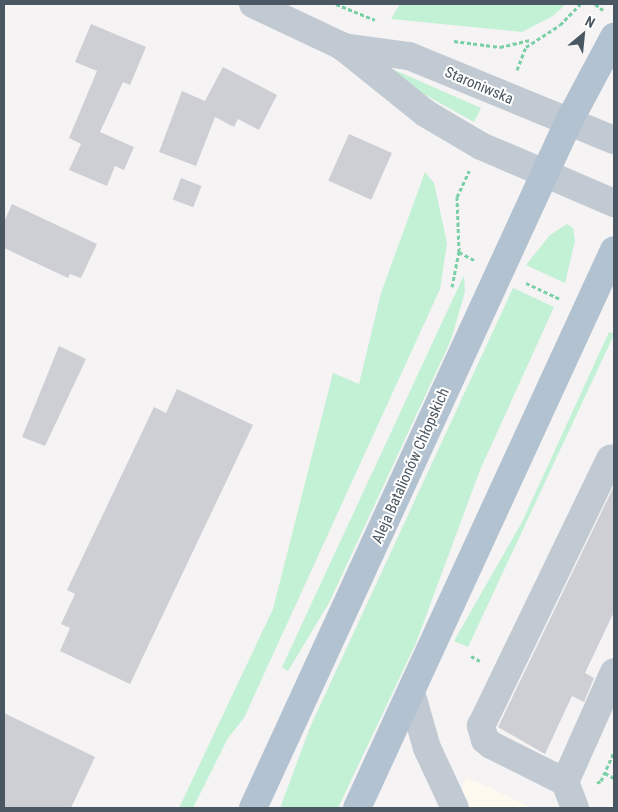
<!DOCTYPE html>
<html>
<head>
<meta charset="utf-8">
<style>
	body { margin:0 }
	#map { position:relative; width:618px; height:812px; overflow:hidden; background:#f5f3f3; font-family:"Roboto Condensed",sans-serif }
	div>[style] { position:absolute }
	.commercial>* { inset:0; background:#fdf9ef }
	.green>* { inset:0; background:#c3f1d5 }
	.building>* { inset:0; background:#cdcfd5; transform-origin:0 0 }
	.path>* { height:3px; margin-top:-1.5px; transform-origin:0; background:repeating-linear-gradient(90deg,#7ad0a6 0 4px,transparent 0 6.5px) }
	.minor>* { height:28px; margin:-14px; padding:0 14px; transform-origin:14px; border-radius:14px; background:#c1cad2 }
	.major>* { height:28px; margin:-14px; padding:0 14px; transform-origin:14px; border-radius:14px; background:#b3c2d1 }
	span { translate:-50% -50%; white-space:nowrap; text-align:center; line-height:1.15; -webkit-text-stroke:4px #fff; paint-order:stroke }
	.street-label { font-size:15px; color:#4a5661 }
	.frame { position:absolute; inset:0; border:5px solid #4a5661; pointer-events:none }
	.north { position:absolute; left:558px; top:10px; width:50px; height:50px; -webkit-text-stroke:4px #fff; paint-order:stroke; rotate:28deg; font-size:14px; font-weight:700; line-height:20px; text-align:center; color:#4a5661 }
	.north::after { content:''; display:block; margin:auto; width:18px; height:22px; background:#4a5661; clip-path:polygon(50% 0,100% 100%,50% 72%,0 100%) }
</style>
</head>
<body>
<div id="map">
	<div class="commercial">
		<i style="clip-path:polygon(467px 777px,532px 808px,452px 808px)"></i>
	</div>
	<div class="green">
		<i style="clip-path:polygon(400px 4px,566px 4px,553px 16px,522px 32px,391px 19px)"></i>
		<i style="clip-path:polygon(374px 61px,481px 108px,474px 122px,370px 64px)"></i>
		<i style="clip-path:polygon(425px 172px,434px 183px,447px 243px,440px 289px,244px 718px,228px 738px,193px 808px,179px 808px,273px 609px,333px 373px,359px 384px,381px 293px)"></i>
		<i style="clip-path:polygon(567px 224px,573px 228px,575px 241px,565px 283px,526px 265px,550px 235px)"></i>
		<i style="clip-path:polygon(464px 275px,465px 292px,451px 340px,329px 603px,288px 671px,282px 667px)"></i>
		<i style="clip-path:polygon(513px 288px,554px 307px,480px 470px,416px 643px,338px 808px,280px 808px,311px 725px)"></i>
		<i style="clip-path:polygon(609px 332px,614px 334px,611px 341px,468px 647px,454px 641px,522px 522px)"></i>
	</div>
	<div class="building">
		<i style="clip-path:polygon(91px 24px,146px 47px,130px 85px,123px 82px,100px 132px,134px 147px,124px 170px,115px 166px,107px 186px,69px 170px,81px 144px,69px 138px,97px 71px,75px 62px)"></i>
		<i style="clip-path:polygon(223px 67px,277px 95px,259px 130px,238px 119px,234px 127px,215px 117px,196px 166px,159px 152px,182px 91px,205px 101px)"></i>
		<i style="left:349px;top:134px;width:47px;height:51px;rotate:24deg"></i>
		<i style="left:181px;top:178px;width:22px;height:23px;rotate:21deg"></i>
		<i style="clip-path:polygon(12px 204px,97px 244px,81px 278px,70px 274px,68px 278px,4px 248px,4px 222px)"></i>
		<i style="clip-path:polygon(59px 346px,86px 359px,45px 446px,22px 437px)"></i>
		<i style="clip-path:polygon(177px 389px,253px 425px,130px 684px,60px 651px,70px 628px,61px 624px,75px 594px,67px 590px,154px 407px,166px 413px)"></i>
		<i style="clip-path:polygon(614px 486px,614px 612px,585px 673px,594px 678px,584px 702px,572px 696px,545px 754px,498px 727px)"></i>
		<i style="clip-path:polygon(4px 713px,95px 757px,71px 808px,4px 808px)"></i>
	</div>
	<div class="path">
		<i style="left:336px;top:4px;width:42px;rotate:22.3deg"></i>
		<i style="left:595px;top:4px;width:10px;rotate:37deg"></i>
		<i style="left:454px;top:41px;width:46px;rotate:7.4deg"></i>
		<i style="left:500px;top:47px;width:32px;rotate:-13deg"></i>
		<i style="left:517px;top:70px;width:25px;rotate:-69deg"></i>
		<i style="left:526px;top:47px;width:40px;rotate:-32.9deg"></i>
		<i style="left:560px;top:25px;width:29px;rotate:-46deg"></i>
		<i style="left:459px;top:252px;width:17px;rotate:28deg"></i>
		<i style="left:526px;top:283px;width:38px;rotate:25deg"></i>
		<i style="left:452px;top:287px;width:36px;rotate:-79deg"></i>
		<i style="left:459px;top:252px;width:55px;rotate:-92.1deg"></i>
		<i style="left:457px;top:197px;width:29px;rotate:-65deg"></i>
		<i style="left:471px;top:656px;width:10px;rotate:29deg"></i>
		<i style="left:605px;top:773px;width:10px;rotate:29deg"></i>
		<i style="left:597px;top:783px;width:4px;rotate:-27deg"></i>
		<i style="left:601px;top:781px;width:32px;rotate:-66deg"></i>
	</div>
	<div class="minor">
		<i style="left:253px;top:4px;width:98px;rotate:25.3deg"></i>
		<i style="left:342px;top:46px;width:107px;rotate:38.9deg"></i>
		<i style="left:425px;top:113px;width:65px;rotate:30.5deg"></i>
		<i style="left:481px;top:146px;width:145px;rotate:23.2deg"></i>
		<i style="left:343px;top:47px;width:67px;rotate:7.8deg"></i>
		<i style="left:409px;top:56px;width:222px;rotate:22.3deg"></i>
		<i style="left:411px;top:692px;width:58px;rotate:74.1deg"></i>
		<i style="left:427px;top:748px;width:66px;rotate:65deg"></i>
		<i style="left:565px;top:782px;width:83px;rotate:-153.4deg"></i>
		<i style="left:491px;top:745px;width:8px;rotate:-140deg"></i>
		<i style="left:485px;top:740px;width:15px;rotate:-106deg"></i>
		<i style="left:481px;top:726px;width:297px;rotate:-64.2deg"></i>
		<i style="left:575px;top:808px;width:28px;rotate:-111deg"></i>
		<i style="left:565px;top:782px;width:120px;rotate:-66deg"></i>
	</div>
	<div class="major">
		<i style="left:253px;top:808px;width:754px;rotate:-65.3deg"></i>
		<i style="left:568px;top:123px;width:98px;rotate:-61.9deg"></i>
		<i style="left:357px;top:808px;width:614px;rotate:-65.27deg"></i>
	</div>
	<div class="street-label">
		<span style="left:479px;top:86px;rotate:23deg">Staroniwska</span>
		<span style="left:411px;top:466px;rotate:-66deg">Aleja Batalionów Chłopskich</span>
	</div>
	<div class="frame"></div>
	<div class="north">N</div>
</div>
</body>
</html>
